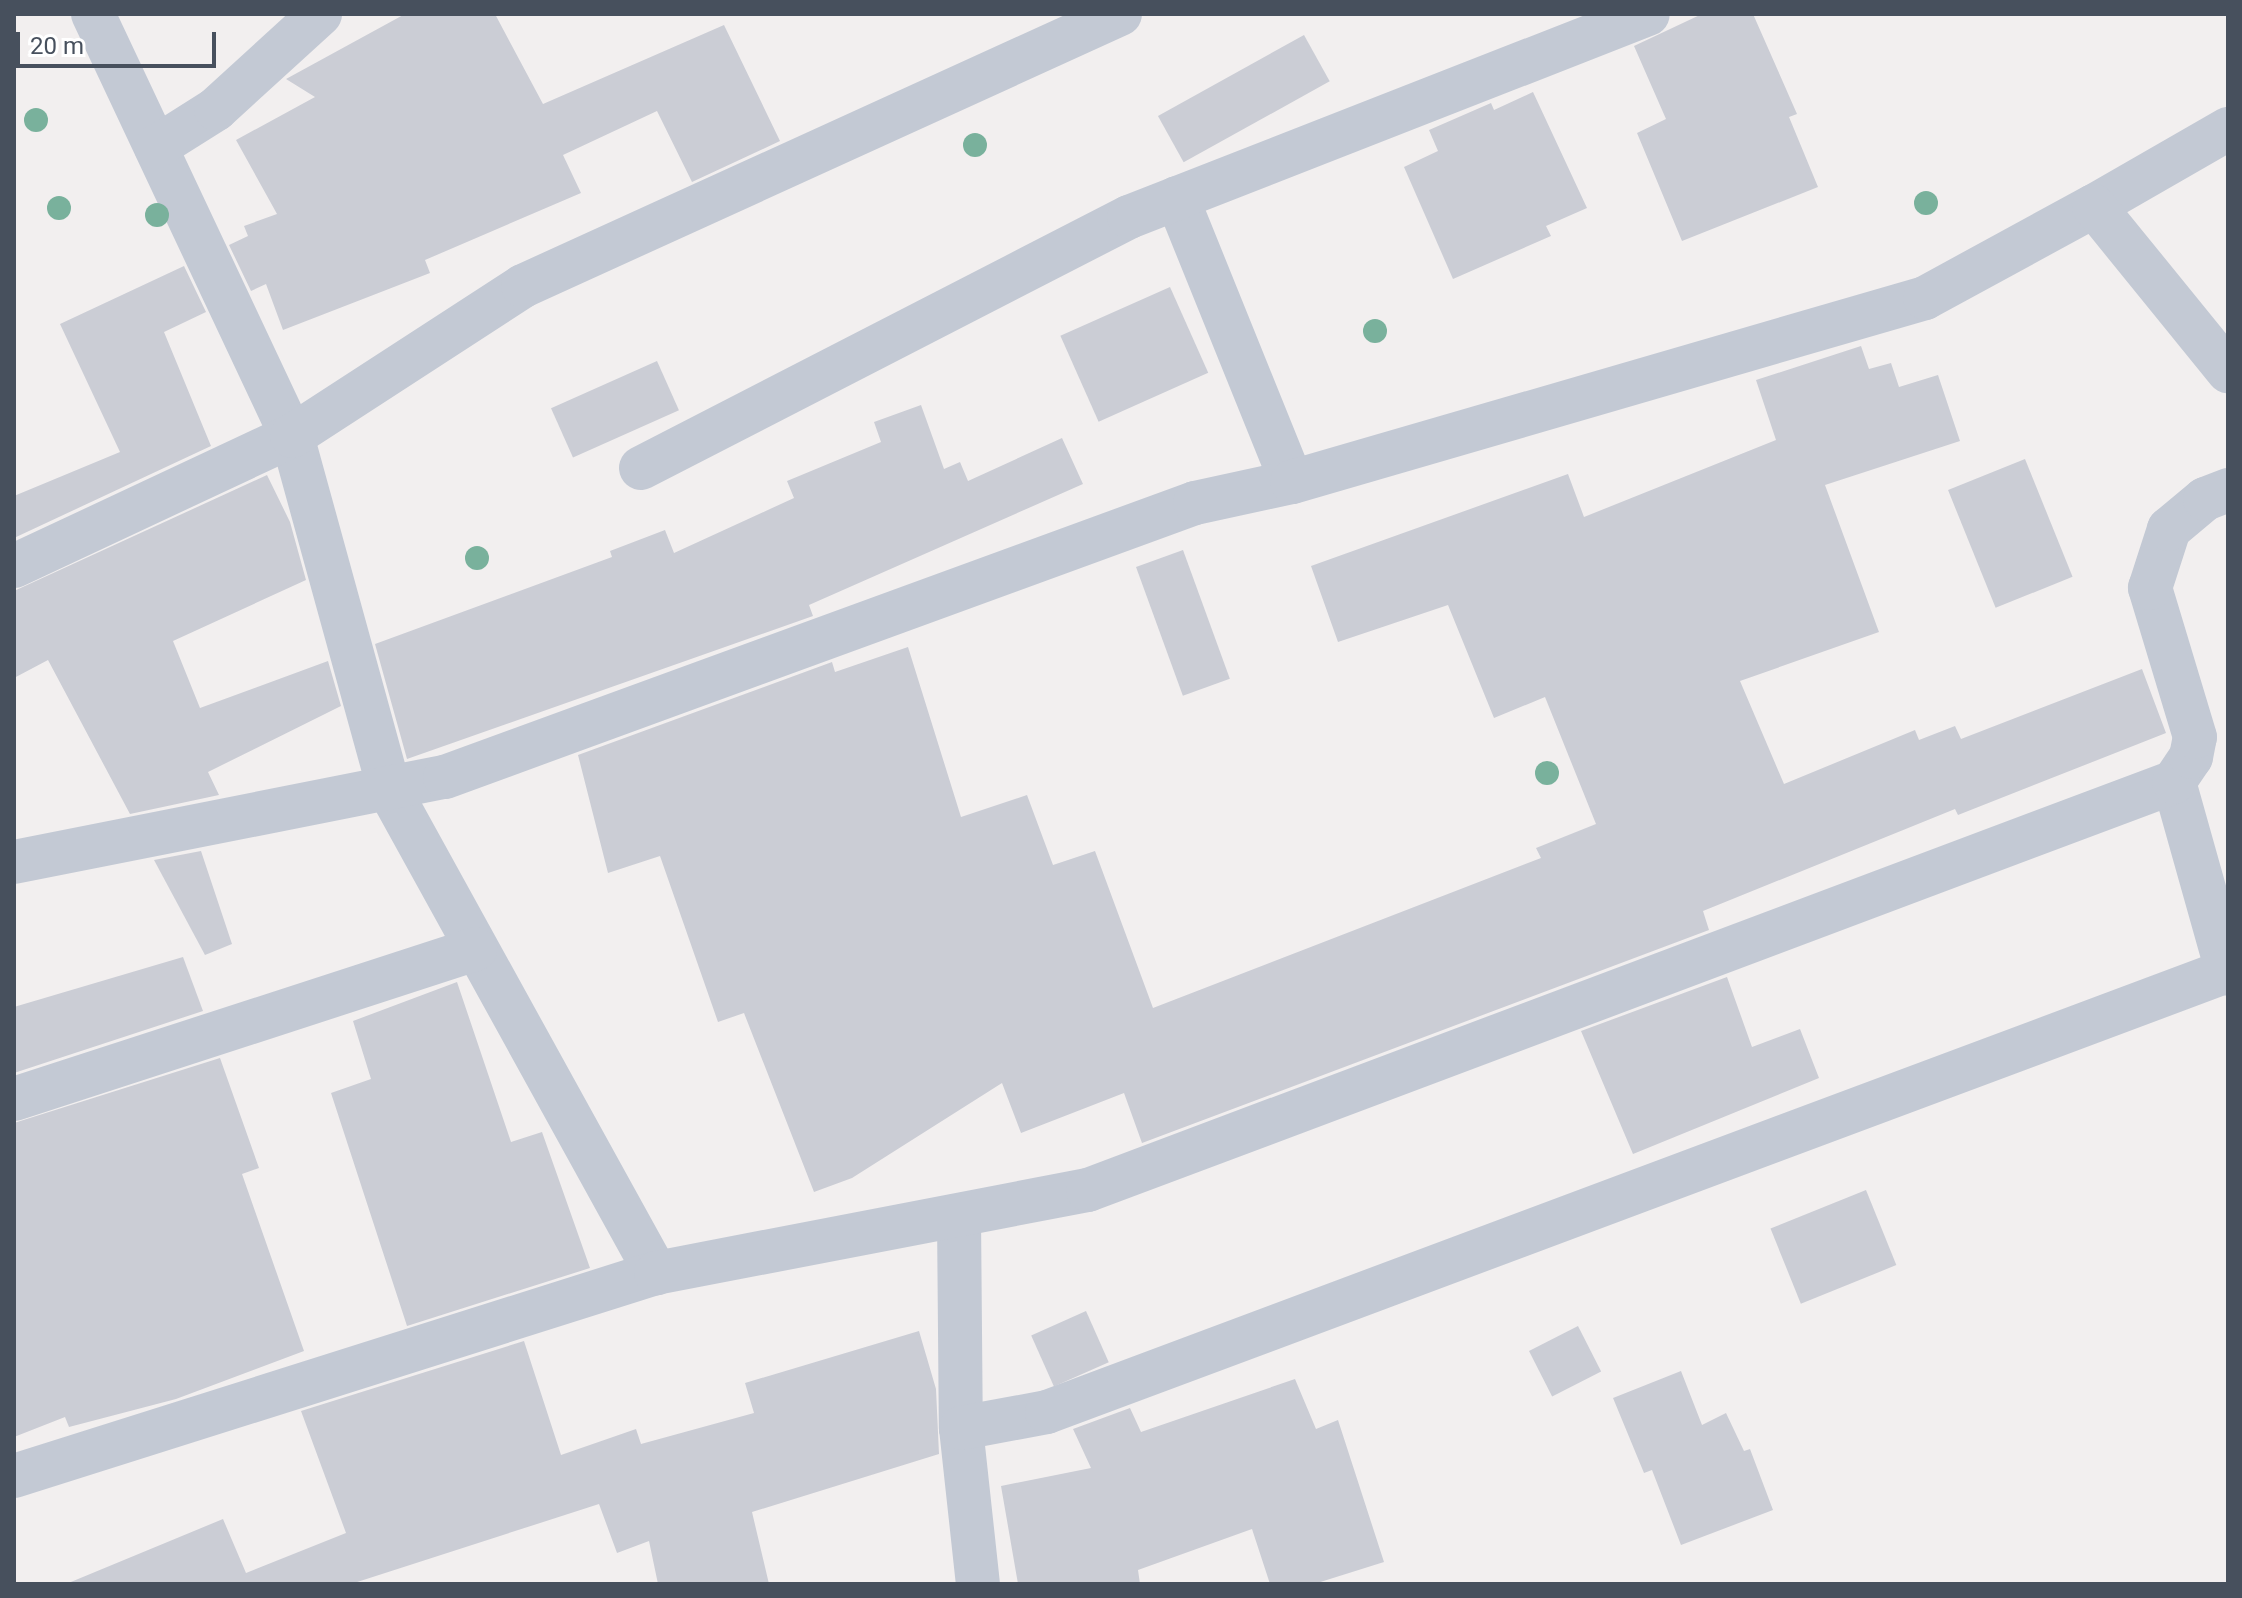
<!DOCTYPE html>
<html>
<head>
<meta charset="utf-8">
<style>
	body { margin:0 }
	#map { position:relative; width:2242px; height:1598px; overflow:hidden; background:#f2efef; font-family:Roboto,sans-serif }
	div>[style] { position:absolute }
	.building>* { inset:0; background:#cbcdd5; transform-origin:0 0 }
	.minor>* { height:44px; margin:-22px; padding:0 22px; transform-origin:22px; border-radius:22px; background:#c3c9d4 }
	.trees>* { width:24px; height:24px; margin:-12px; border-radius:50%; background:#79b19c }
	span { translate:-50% -50%; white-space:nowrap; text-align:center; line-height:1.15; -webkit-text-stroke:8px #fff; paint-order:stroke }
	.frame { position:absolute; inset:0; border:16px solid #47505d; pointer-events:none }
	.scale { position:absolute; left:16px; top:32px; width:200px; height:36px; box-sizing:border-box; border:4px solid #47505d; border-top:0; padding-left:10px; font-size:24px; line-height:28px; white-space:nowrap; color:#47505d; -webkit-text-stroke:6px #fff; paint-order:stroke }
</style>
</head>
<body>
<div id="map">
	<div class="building">
		<i style="clip-path:polygon(405px 14px,495px 14px,543px 104px,724px 25px,780px 141px,692px 182px,657px 111px,563px 155px,581px 193px,425px 260px,430px 273px,283px 330px,266px 284px,251px 291px,229px 245px,248px 236px,244px 226px,277px 214px,236px 140px,315px 97px,286px 79px)"></i>
		<i style="clip-path:polygon(1702px 14px,1753px 14px,1797px 114px,1789px 117px,1818px 187px,1682px 241px,1637px 133px,1666px 119px,1634px 46px)"></i>
		<i style="left:1304px;top:35px;width:53px;height:167px;rotate:61deg"></i>
		<i style="clip-path:polygon(1533px 92px,1587px 208px,1546px 226px,1551px 236px,1453px 279px,1404px 167px,1438px 151px,1429px 130px,1491px 103px,1494px 110px)"></i>
		<i style="clip-path:polygon(184px 266px,206px 312px,164px 332px,211px 446px,14px 538px,14px 496px,120px 452px,60px 324px)"></i>
		<i style="left:1170px;top:287px;width:94px;height:120px;rotate:66deg"></i>
		<i style="clip-path:polygon(1861px 346px,1869px 369px,1891px 363px,1899px 387px,1938px 375px,1960px 441px,1825px 485px,1879px 632px,1740px 681px,1784px 784px,1915px 730px,1919px 740px,1955px 726px,1961px 739px,2142px 669px,2166px 733px,1958px 815px,1955px 809px,1703px 911px,1709px 930px,1142px 1143px,1124px 1093px,1021px 1133px,1002px 1083px,852px 1178px,814px 1192px,744px 1013px,718px 1022px,660px 856px,608px 873px,578px 755px,832px 662px,835px 672px,908px 647px,961px 817px,1027px 795px,1053px 865px,1095px 851px,1153px 1008px,1541px 858px,1536px 848px,1596px 824px,1545px 697px,1494px 718px,1448px 605px,1338px 642px,1311px 566px,1568px 474px,1584px 517px,1776px 440px,1756px 380px)"></i>
		<i style="left:657px;top:361px;width:54px;height:116px;rotate:66deg"></i>
		<i style="clip-path:polygon(921px 405px,944px 469px,960px 462px,968px 481px,1062px 438px,1083px 484px,809px 605px,813px 616px,407px 759px,375px 644px,612px 557px,610px 551px,665px 530px,674px 553px,794px 498px,787px 481px,881px 442px,874px 422px)"></i>
		<i style="left:2025px;top:459px;width:127px;height:83px;rotate:68deg"></i>
		<i style="clip-path:polygon(267px 475px,290px 522px,306px 580px,173px 641px,200px 708px,328px 661px,341px 706px,208px 772px,219px 795px,130px 814px,48px 660px,14px 678px,14px 591px)"></i>
		<i style="left:1183px;top:550px;width:137px;height:50px;rotate:70deg"></i>
		<i style="clip-path:polygon(201px 851px,232px 944px,205px 955px,154px 860px)"></i>
		<i style="clip-path:polygon(183px 957px,203px 1011px,14px 1073px,14px 1007px)"></i>
		<i style="clip-path:polygon(1727px 977px,1752px 1047px,1800px 1029px,1819px 1078px,1633px 1154px,1581px 1031px)"></i>
		<i style="clip-path:polygon(457px 982px,511px 1142px,542px 1132px,590px 1268px,407px 1326px,331px 1093px,371px 1079px,353px 1021px)"></i>
		<i style="clip-path:polygon(220px 1058px,259px 1168px,242px 1174px,304px 1351px,176px 1399px,69px 1427px,65px 1417px,14px 1437px,14px 1123px)"></i>
		<i style="left:1866px;top:1190px;width:81px;height:103px;rotate:68deg"></i>
		<i style="left:1086px;top:1311px;width:56px;height:60px;rotate:66deg"></i>
		<i style="left:1578px;top:1326px;width:51px;height:55px;rotate:63deg"></i>
		<i style="clip-path:polygon(919px 1331px,936px 1389px,939px 1454px,752px 1512px,769px 1584px,658px 1584px,649px 1541px,617px 1553px,599px 1504px,351px 1584px,66px 1584px,223px 1519px,246px 1573px,346px 1533px,301px 1411px,524px 1341px,561px 1455px,636px 1429px,641px 1444px,754px 1413px,745px 1383px)"></i>
		<i style="clip-path:polygon(1681px 1371px,1702px 1425px,1726px 1413px,1744px 1451px,1750px 1449px,1773px 1510px,1681px 1545px,1652px 1470px,1644px 1473px,1613px 1398px)"></i>
		<i style="clip-path:polygon(1295px 1379px,1316px 1429px,1338px 1420px,1384px 1562px,1314px 1584px,1270px 1584px,1252px 1529px,1138px 1570px,1140px 1584px,1018px 1584px,1001px 1486px,1091px 1468px,1073px 1429px,1130px 1408px,1141px 1432px)"></i>
	</div>
	<div class="minor">
		<i style="left:93px;top:14px;width:467px;rotate:64.8deg"></i>
		<i style="left:292px;top:436px;width:368px;rotate:74.6deg"></i>
		<i style="left:390px;top:791px;width:551px;rotate:61.11deg"></i>
		<i style="left:156px;top:147px;width:71px;rotate:-32.3deg"></i>
		<i style="left:216px;top:109px;width:141px;rotate:-42.4deg"></i>
		<i style="left:1177px;top:198px;width:306px;rotate:68deg"></i>
		<i style="left:2094px;top:206px;width:155px;rotate:-29.9deg"></i>
		<i style="left:641px;top:468px;width:549px;rotate:-27.22deg"></i>
		<i style="left:1129px;top:217px;width:557px;rotate:-21.36deg"></i>
		<i style="left:14px;top:566px;width:307px;rotate:-25.1deg"></i>
		<i style="left:292px;top:436px;width:275px;rotate:-33deg"></i>
		<i style="left:523px;top:286px;width:656px;rotate:-24.49deg"></i>
		<i style="left:2174px;top:782px;width:199px;rotate:74.3deg"></i>
		<i style="left:14px;top:862px;width:439px;rotate:-11.2deg"></i>
		<i style="left:445px;top:777px;width:798px;rotate:-20.07deg"></i>
		<i style="left:1195px;top:503px;width:99px;rotate:-12.2deg"></i>
		<i style="left:1292px;top:482px;width:659px;rotate:-16.21deg"></i>
		<i style="left:1925px;top:298px;width:192px;rotate:-28.6deg"></i>
		<i style="left:2094px;top:206px;width:213px;rotate:50.9deg"></i>
		<i style="left:14px;top:1099px;width:485px;rotate:-18deg"></i>
		<i style="left:959px;top:1217px;width:211px;rotate:89.5deg"></i>
		<i style="left:961px;top:1428px;width:157px;rotate:83.8deg"></i>
		<i style="left:961px;top:1428px;width:87px;rotate:-10.5deg"></i>
		<i style="left:1047px;top:1412px;width:1260px;rotate:-20.49deg"></i>
		<i style="left:14px;top:1476px;width:673px;rotate:-17.55deg"></i>
		<i style="left:656px;top:1273px;width:440px;rotate:-10.9deg"></i>
		<i style="left:1088px;top:1190px;width:1160px;rotate:-20.59deg"></i>
		<i style="left:2174px;top:782px;width:30px;rotate:-56deg"></i>
		<i style="left:2191px;top:757px;width:20px;rotate:-79deg"></i>
		<i style="left:2195px;top:737px;width:156px;rotate:-106.8deg"></i>
		<i style="left:2150px;top:588px;width:62px;rotate:-72.1deg"></i>
		<i style="left:2169px;top:529px;width:47px;rotate:-39.8deg"></i>
		<i style="left:2205px;top:499px;width:25px;rotate:-21deg"></i>
	</div>
	<div class="trees">
		<i style="left:36px;top:120px"></i>
		<i style="left:975px;top:145px"></i>
		<i style="left:1926px;top:203px"></i>
		<i style="left:59px;top:208px"></i>
		<i style="left:157px;top:215px"></i>
		<i style="left:1375px;top:331px"></i>
		<i style="left:477px;top:558px"></i>
		<i style="left:1547px;top:773px"></i>
	</div>
	<div class="frame"></div>
	<div class="scale">20 m</div>
</div>
</body>
</html>
